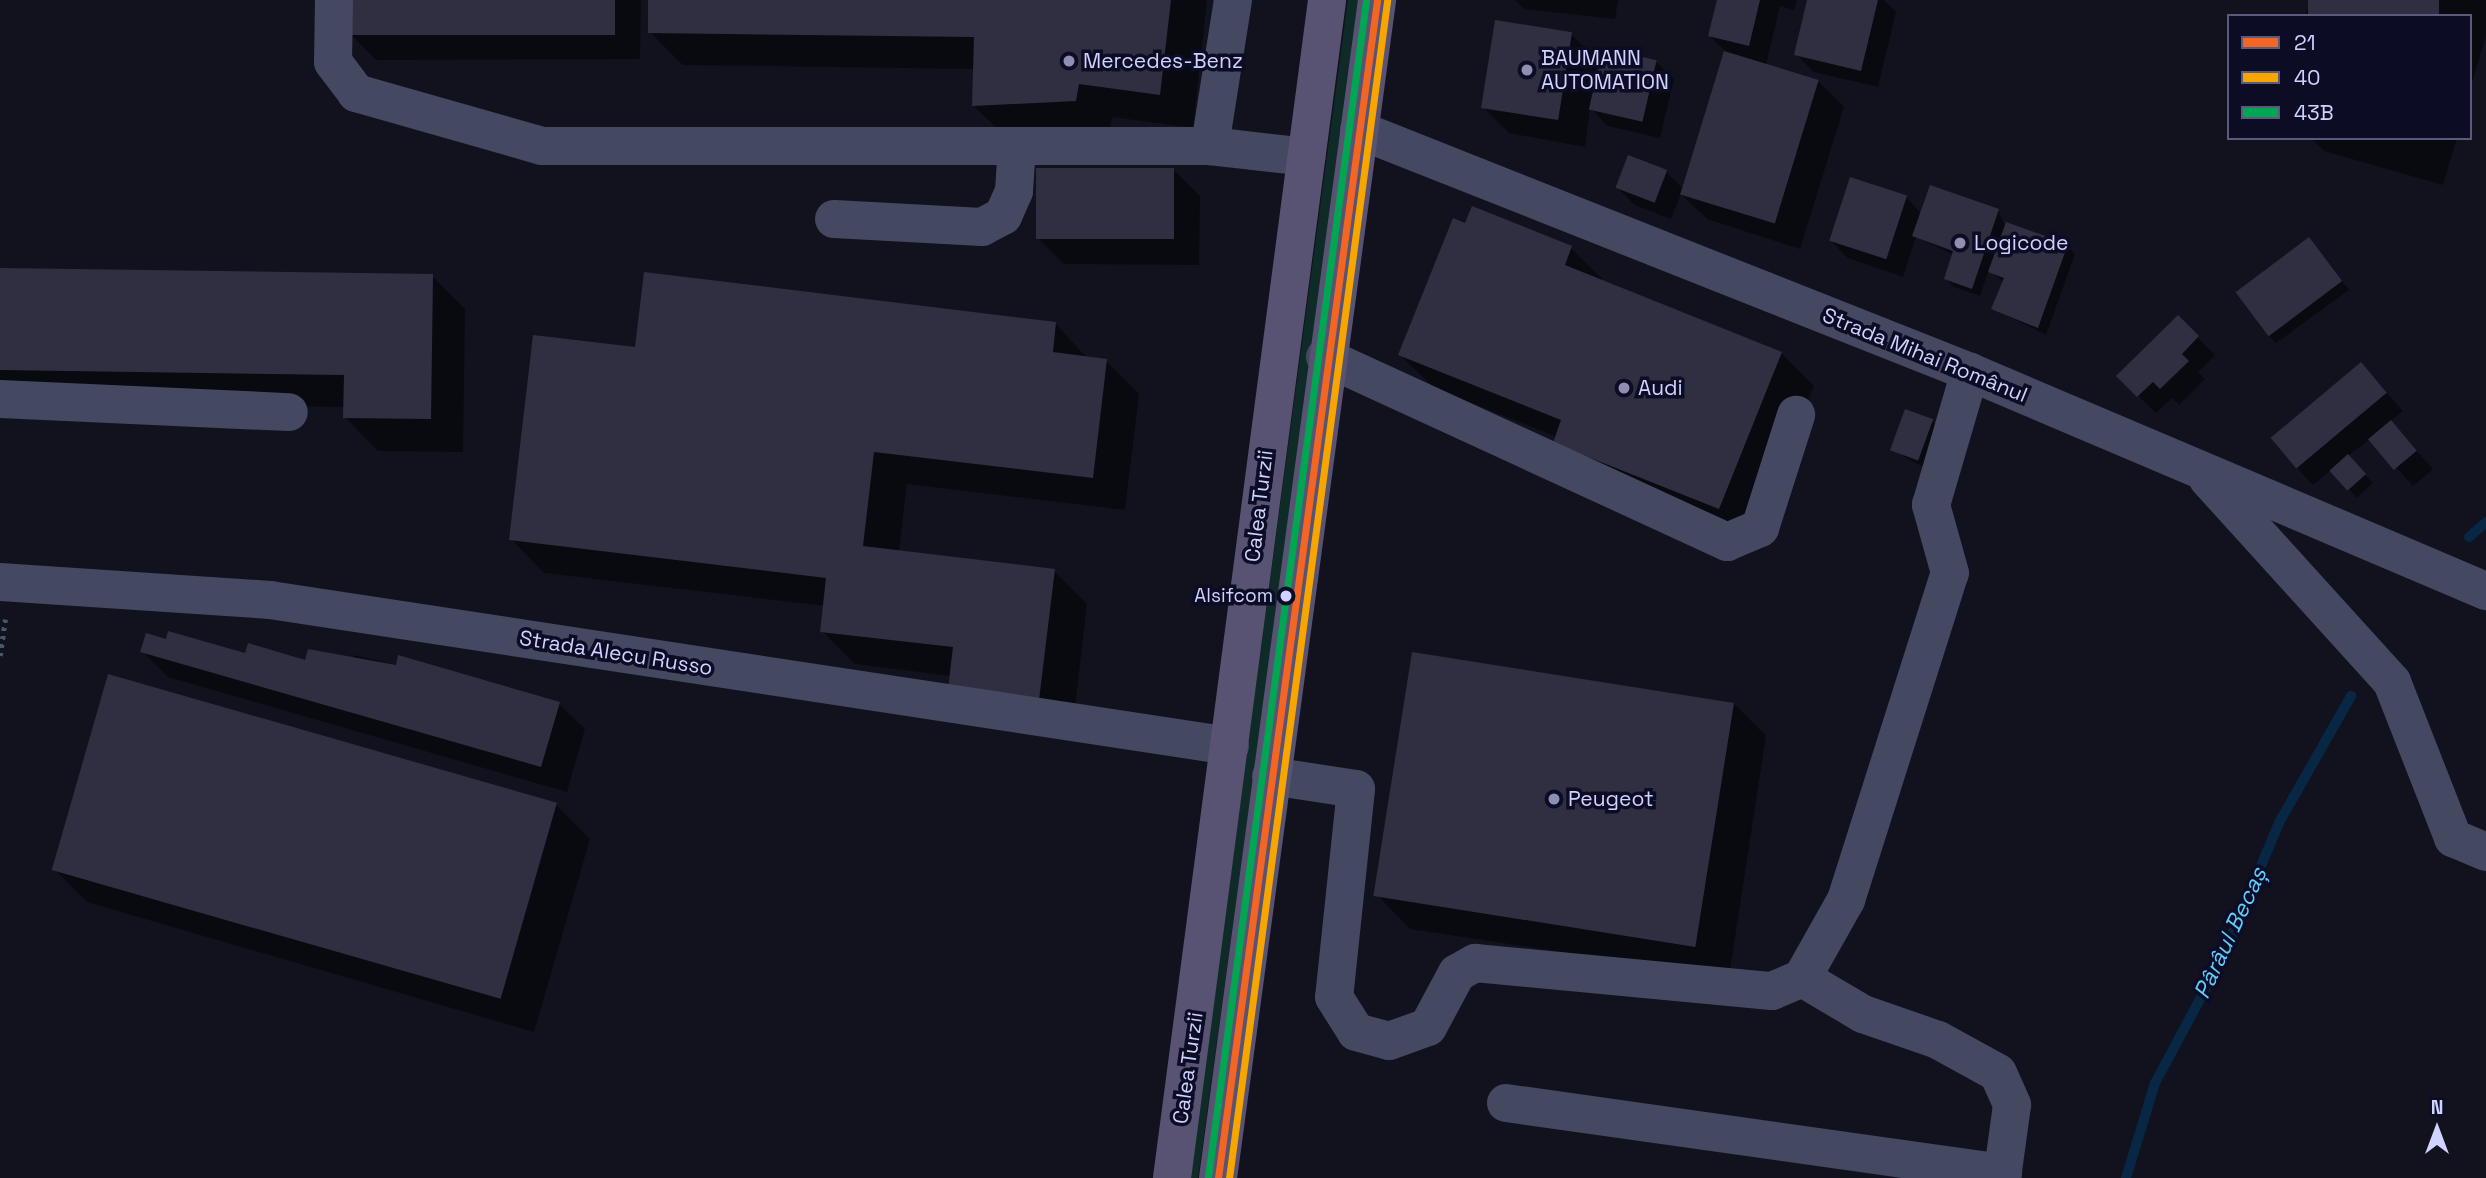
<!DOCTYPE html>
<html>
<head>
<meta charset="utf-8">
<style>
	body { margin:0 }
	#map { position:relative; width:2486px; height:1178px; overflow:hidden; background:#12121f; font-family:"Space Grotesk",sans-serif }
	div>[style] { position:absolute }
	.green>* { inset:0; background:#0f2b28 }
	.shadow>* { inset:0; background:#0007 }
	.stream>* { height:10px; margin:-5px; padding:0 5px; transform-origin:5px; border-radius:5px; background:#072745 }
	.building>* { inset:0; background:#302f42; transform-origin:0 0 }
	.path>* { height:4.5px; margin-top:-2.25px; transform-origin:0; background:repeating-linear-gradient(90deg,#445965 0 3.5px,transparent 0 8.5px) }
	.minor>* { height:38px; margin:-19px; padding:0 19px; transform-origin:19px; border-radius:19px; background:#454861 }
	.major>* { height:38px; margin:-19px; padding:0 19px; transform-origin:19px; border-radius:19px; background:#595373 }
	.bus-1>* { height:7px; margin:-3.5px; padding:0 3.5px; transform-origin:3.5px; border-radius:3.5px; background:#f26522 }
	.bus-2>* { height:7px; margin:-3.5px; padding:0 3.5px; transform-origin:3.5px; border-radius:3.5px; background:#f7a600 }
	.bus-3>* { height:7px; margin:-3.5px; padding:0 3.5px; transform-origin:3.5px; border-radius:3.5px; background:#00a651 }
	.dots>* { width:19px; height:19px; translate:-50% -50%; box-sizing:border-box; border:4px solid #0c0c25; border-radius:50% }
	span { translate:-50% -50%; white-space:nowrap; text-align:center; line-height:1.15; -webkit-text-stroke:7px #0c0c25; paint-order:stroke }
	.bus-label { font-size:19px; color:#d0d2ff }
	.right { translate:-100% -50%; text-align:right }
	.poi-label { font-size:21px; color:#d0d2ff }
	.left { translate:0 -50%; text-align:left }
	.street-label { font-size:21px; color:#d0d2ff }
	.water-label { font-size:23px; color:#5ecdff; font-style:italic }
	.legend { position:absolute; left:2227px; top:14px; width:245px; height:126px; box-sizing:border-box; background:#0c0c25; border:2px solid #5a5b7c; margin:0; padding:9px 12px; list-style:none; font-size:21px; color:#d0d2ff }
	.legend li { display:flex; align-items:center; gap:14px; height:35px }
	.legend b { width:35px; border:2px solid #5a5b7c }
	.north { position:absolute; left:2402px; top:1094px; width:70px; height:70px; -webkit-text-stroke:5px #0c0c25; paint-order:stroke; rotate:0deg; font-size:19px; font-weight:700; line-height:28px; text-align:center; color:#d0d2ff }
	.north::after { content:''; display:block; margin:auto; width:24px; height:32px; background:#d0d2ff; clip-path:polygon(50% 0,100% 100%,50% 72%,0 100%) }
</style>
</head>
<body>
<div id="map">
	<div class="green">
		<i style="clip-path:polygon(1348px 0,1359px 0,1336px 178px,1198px 1178px,1190px 1178px)"></i>
	</div>
	<div class="shadow">
		<i style="clip-path:polygon(351px 0,641px 0,640px 59px,376px 60px,350px 34px)"></i>
		<i style="clip-path:polygon(650px 0,1207px 0,1193px 128px,1112px 117px,1109px 133px,1007px 138px,973px 105px,975px 69px,683px 65px,650px 32px)"></i>
		<i style="clip-path:polygon(1515px 0,1618px 0,1615px 19px,1524px 9px)"></i>
		<i style="clip-path:polygon(1718px 0,1797px 0,1794px 10px,1780px 6px,1766px 65px,1818px 81px,1844px 107px,1800px 249px,1707px 219px,1681px 194px,1671px 219px,1635px 205px,1617px 187px,1666px 172px,1682px 188px,1725px 51px,1710px 36px)"></i>
		<i style="clip-path:polygon(1809px 0,1884px 0,1896px 12px,1878px 87px,1814px 72px,1796px 54px)"></i>
		<i style="clip-path:polygon(2310px 0,2486px 0,2486px 35px,2470px 90px,2470px 16px,2305px 16px)"></i>
		<i style="clip-path:polygon(1571px 34px,1597px 60px,1593px 87px,1656px 62px,1674px 79px,1660px 138px,1608px 126px,1590px 108px,1585px 147px,1509px 133px,1483px 107px)"></i>
		<i style="clip-path:polygon(2311px 138px,2457px 138px,2443px 185px,2324px 151px)"></i>
		<i style="clip-path:polygon(1174px 170px,1200px 196px,1199px 265px,1064px 264px,1038px 238px)"></i>
		<i style="clip-path:polygon(1906px 197px,1922px 214px,1998px 210px,2004px 224px,2067px 245px,2075px 254px,2046px 335px,1993px 308px,2004px 282px,1989px 270px,1980px 296px,1954px 287px,1946px 279px,1954px 255px,1916px 237px,1903px 277px,1848px 258px,1831px 241px)"></i>
		<i style="clip-path:polygon(1466px 225px,1571px 248px,1604px 281px,1781px 353px,1814px 386px,1752px 541px,1588px 475px,1557px 437px,1434px 388px,1400px 355px)"></i>
		<i style="clip-path:polygon(2309px 239px,2349px 290px,2276px 343px,2268px 335px)"></i>
		<i style="clip-path:polygon(0 270px,432px 276px,465px 309px,463px 452px,378px 451px,345px 417px,345px 407px,22px 403px,0 381px)"></i>
		<i style="clip-path:polygon(2178px 317px,2215px 355px,2198px 372px,2205px 379px,2179px 405px,2172px 398px,2156px 413px,2118px 376px)"></i>
		<i style="clip-path:polygon(1055px 323px,1088px 359px,1106px 361px,1139px 394px,1125px 510px,907px 484px,899px 552px,1054px 571px,1087px 604px,1072px 733px,951px 676px,855px 664px,822px 631px,825px 606px,544px 573px,511px 539px,636px 349px)"></i>
		<i style="clip-path:polygon(2361px 364px,2403px 411px,2390px 422px,2433px 469px,2413px 486px,2370px 439px,2348px 456px,2373px 483px,2357px 498px,2331px 470px,2313px 485px,2296px 467px)"></i>
		<i style="clip-path:polygon(1932px 421px,1940px 429px,1925px 468px,1891px 449px)"></i>
		<i style="clip-path:polygon(142px 651px,352px 664px,354px 655px,559px 704px,585px 729px,567px 792px,168px 677px)"></i>
		<i style="clip-path:polygon(1733px 703px,1766px 736px,1729px 977px,1410px 929px,1377px 895px)"></i>
		<i style="clip-path:polygon(556px 805px,590px 839px,534px 1032px,87px 902px,54px 869px)"></i>
	</div>
	<div class="stream">
		<i style="left:2469px;top:537px;width:23px;rotate:-41deg"></i>
		<i style="left:2126px;top:1178px;width:99px;rotate:-73deg"></i>
		<i style="left:2155px;top:1083px;width:142px;rotate:-61.8deg"></i>
		<i style="left:2222px;top:958px;width:149px;rotate:-67.1deg"></i>
		<i style="left:2280px;top:821px;width:144px;rotate:-60.4deg"></i>
	</div>
	<div class="building">
		<i style="left:350px;top:0;width:265px;height:35px"></i>
		<i style="clip-path:polygon(648px 0,1171px 0,1160px 95px,1079px 84px,1076px 101px,972px 106px,974px 37px,648px 33px)"></i>
		<i style="clip-path:polygon(1717px 0,1760px 0,1749px 46px,1708px 36px)"></i>
		<i style="clip-path:polygon(1807px 0,1878px 0,1861px 71px,1794px 55px)"></i>
		<i style="left:2308px;top:0;width:131px;height:16px"></i>
		<i style="left:1495px;top:20px;width:78px;height:89px;rotate:9deg"></i>
		<i style="left:1603px;top:48px;width:55px;height:63px;rotate:13deg"></i>
		<i style="left:1724px;top:51px;width:99px;height:150px;rotate:17deg"></i>
		<i style="left:1628px;top:155px;width:42px;height:35px;rotate:21deg"></i>
		<i style="left:1036px;top:168px;width:138px;height:71px"></i>
		<i style="left:1850px;top:177px;width:60px;height:67px;rotate:18deg"></i>
		<i style="clip-path:polygon(1930px 185px,1999px 209px,1972px 289px,1944px 279px,1953px 251px,1912px 236px)"></i>
		<i style="clip-path:polygon(1472px 206px,1572px 246px,1565px 265px,1782px 352px,1719px 509px,1553px 443px,1561px 420px,1398px 355px,1453px 218px,1465px 223px)"></i>
		<i style="clip-path:polygon(2006px 222px,2068px 244px,2038px 328px,1991px 309px,2004px 278px,1988px 272px)"></i>
		<i style="left:2309px;top:237px;width:55px;height:92px;rotate:53deg"></i>
		<i style="clip-path:polygon(0 268px,433px 274px,431px 419px,343px 418px,344px 375px,0 370px)"></i>
		<i style="clip-path:polygon(644px 272px,1056px 322px,1053px 352px,1107px 359px,1093px 478px,874px 452px,863px 546px,1055px 569px,1039px 700px,948px 689px,953px 647px,820px 632px,826px 578px,509px 540px,533px 335px,635px 347px)"></i>
		<i style="clip-path:polygon(2178px 315px,2199px 336px,2182px 354px,2189px 361px,2160px 389px,2153px 382px,2137px 397px,2116px 376px)"></i>
		<i style="left:2361px;top:362px;width:40px;height:118px;rotate:50deg"></i>
		<i style="left:1905px;top:409px;width:30px;height:44px;rotate:20deg"></i>
		<i style="left:2391px;top:420px;width:40px;height:30px;rotate:50deg"></i>
		<i style="left:2348px;top:454px;width:27px;height:25px;rotate:48deg"></i>
		<i style="clip-path:polygon(168px 631px,245px 653px,248px 643px,305px 660px,308px 649px,396px 665px,398px 655px,560px 702px,541px 767px,140px 652px,146px 633px,166px 639px)"></i>
		<i style="left:1412px;top:652px;width:326px;height:247px;rotate:9deg"></i>
		<i style="left:108px;top:674px;width:467px;height:204px;rotate:16deg"></i>
	</div>
	<div class="path">
		<i style="left:0;top:656px;width:37px;rotate:-82deg"></i>
	</div>
	<div class="minor">
		<i style="left:334px;top:0;width:62px;rotate:90.9deg"></i>
		<i style="left:333px;top:62px;width:39px;rotate:53deg"></i>
		<i style="left:356px;top:93px;width:193px;rotate:15.9deg"></i>
		<i style="left:542px;top:146px;width:668px"></i>
		<i style="left:1233px;top:0;width:148px;rotate:99deg"></i>
		<i style="left:1210px;top:146px;width:97px;rotate:6.5deg"></i>
		<i style="left:1359px;top:130px;width:657px;rotate:21.61deg"></i>
		<i style="left:1970px;top:372px;width:561px;rotate:23deg"></i>
		<i style="left:834px;top:219px;width:148px;rotate:3.1deg"></i>
		<i style="left:982px;top:227px;width:24px;rotate:-28deg"></i>
		<i style="left:1003px;top:216px;width:27px;rotate:-66deg"></i>
		<i style="left:1014px;top:191px;width:45px;rotate:-86.2deg"></i>
		<i style="left:1325px;top:357px;width:443px;rotate:24.7deg"></i>
		<i style="left:1727px;top:542px;width:36px;rotate:-23deg"></i>
		<i style="left:1760px;top:528px;width:119px;rotate:-72.3deg"></i>
		<i style="left:0;top:399px;width:289px;rotate:2.6deg"></i>
		<i style="left:2208px;top:479px;width:274px;rotate:47.8deg"></i>
		<i style="left:2392px;top:682px;width:168px;rotate:68.6deg"></i>
		<i style="left:2453px;top:838px;width:36px;rotate:23deg"></i>
		<i style="left:0;top:582px;width:271px;rotate:3.8deg"></i>
		<i style="left:270px;top:600px;width:971px;rotate:8.65deg"></i>
		<i style="left:1271px;top:776px;width:86px;rotate:8.7deg"></i>
		<i style="left:1356px;top:789px;width:209px;rotate:96deg"></i>
		<i style="left:1334px;top:997px;width:41px;rotate:57.8deg"></i>
		<i style="left:1356px;top:1032px;width:34px;rotate:15deg"></i>
		<i style="left:1389px;top:1041px;width:41px;rotate:-19.7deg"></i>
		<i style="left:1428px;top:1027px;width:61px;rotate:-61.8deg"></i>
		<i style="left:1457px;top:973px;width:21px;rotate:-29deg"></i>
		<i style="left:1475px;top:963px;width:298px;rotate:5.4deg"></i>
		<i style="left:1772px;top:991px;width:33px;rotate:-23deg"></i>
		<i style="left:1802px;top:978px;width:90px;rotate:-60.6deg"></i>
		<i style="left:1846px;top:900px;width:343px;rotate:-72.4deg"></i>
		<i style="left:1950px;top:573px;width:71px;rotate:-105.6deg"></i>
		<i style="left:1931px;top:505px;width:139px;rotate:-73.7deg"></i>
		<i style="left:1802px;top:978px;width:71px;rotate:30.5deg"></i>
		<i style="left:1863px;top:1014px;width:79px;rotate:19.1deg"></i>
		<i style="left:1938px;top:1040px;width:68px;rotate:28.8deg"></i>
		<i style="left:1998px;top:1073px;width:35px;rotate:66deg"></i>
		<i style="left:2012px;top:1105px;width:74px;rotate:97.8deg"></i>
		<i style="left:1506px;top:1103px;width:502px;rotate:8.02deg"></i>
	</div>
	<div class="major">
		<i style="left:1172px;top:1178px;width:1188px;rotate:-82.5deg"></i>
		<i style="left:1218px;top:1178px;width:1189px;rotate:-82.31deg"></i>
	</div>
	<div class="bus-1">
		<i style="left:1218px;top:1178px;width:1189px;rotate:-82.31deg"></i>
	</div>
	<div class="bus-2">
		<i style="left:1229px;top:1178px;width:1188px;rotate:-82.35deg"></i>
	</div>
	<div class="bus-3">
		<i style="left:1208px;top:1177px;width:1188px;rotate:-82.35deg"></i>
	</div>
	<div class="dots">
		<i style="left:1069px;top:61px;background:#8e8fb1"></i>
		<i style="left:1527px;top:70px;background:#8e8fb1"></i>
		<i style="left:1960px;top:243px;background:#8e8fb1"></i>
		<i style="left:1624px;top:388px;background:#8e8fb1"></i>
		<i style="left:1286px;top:596px;background:#d0d2ff"></i>
		<i style="left:1554px;top:799px;background:#8e8fb1"></i>
	</div>
	<div class="bus-label">
		<span class="right" style="left:1273px;top:596px">Alsifcom</span>
	</div>
	<div class="poi-label">
		<span class="left" style="left:1541px;top:70px">BAUMANN<br>AUTOMATION</span>
		<span class="left" style="left:1083px;top:61px">Mercedes-Benz</span>
		<span class="left" style="left:1974px;top:243px">Logicode</span>
		<span class="left" style="left:1638px;top:388px">Audi</span>
		<span class="left" style="left:1568px;top:799px">Peugeot</span>
	</div>
	<div class="street-label">
		<span style="left:1925px;top:355px;rotate:22deg">Strada Mihai Românul</span>
		<span style="left:1259px;top:506px;rotate:-83deg">Calea Turzii</span>
		<span style="left:616px;top:653px;rotate:9deg">Strada Alecu Russo</span>
		<span style="left:1188px;top:1068px;rotate:-82deg">Calea Turzii</span>
	</div>
	<div class="water-label">
		<span style="left:2230px;top:933px;rotate:-65deg">Pârâul Becaș</span>
	</div>
	<ul class="legend">
	<li><b style="height:9px;background:#f26522"></b>21</li>
	<li><b style="height:9px;background:#f7a600"></b>40</li>
	<li><b style="height:9px;background:#00a651"></b>43B</li>
	</ul>
	<div class="north">N</div>
</div>
</body>
</html>
